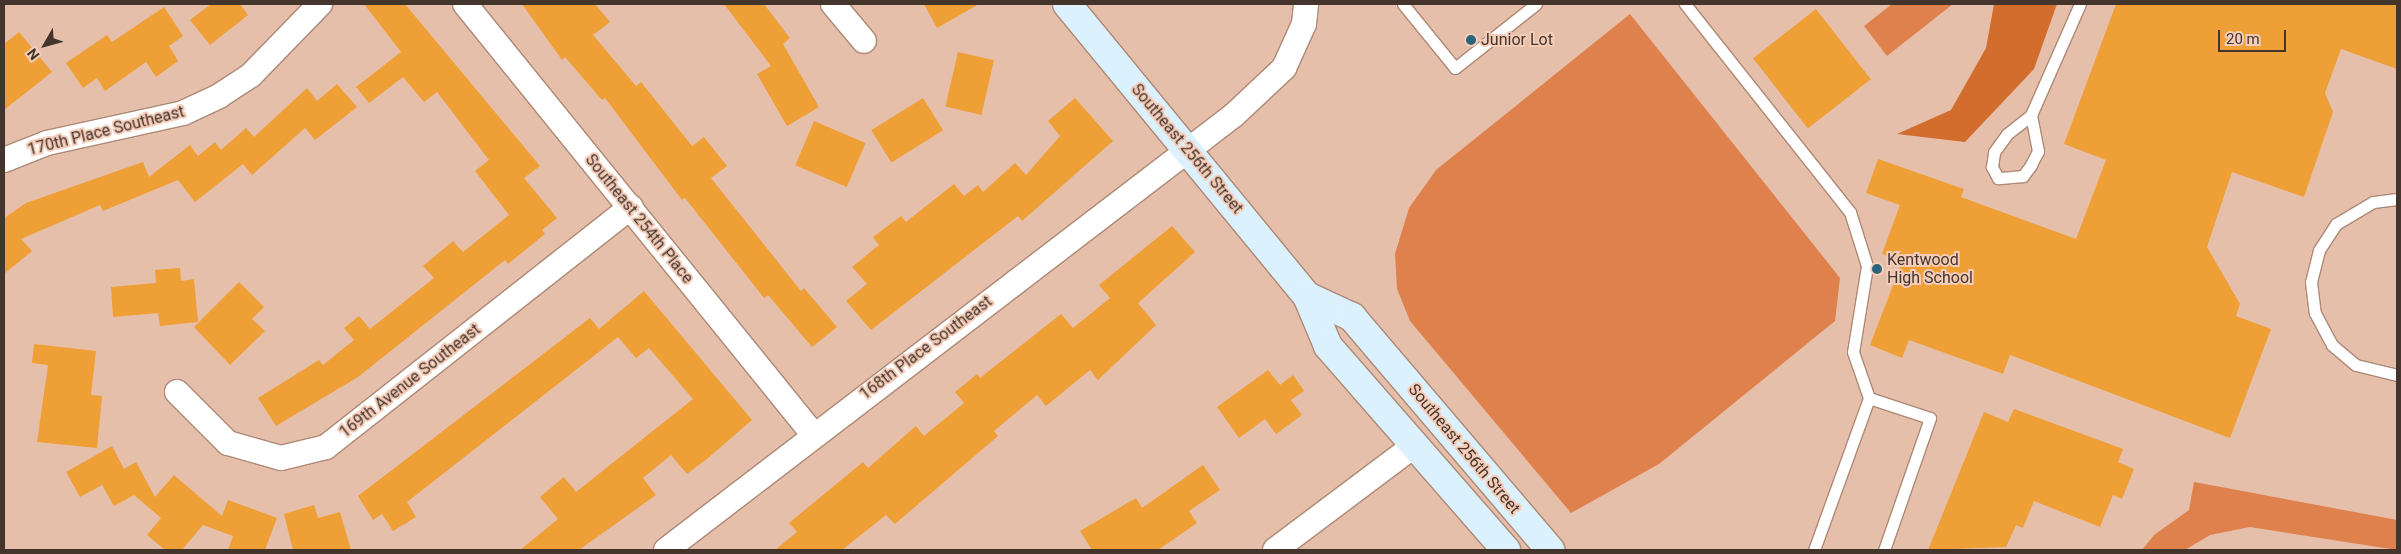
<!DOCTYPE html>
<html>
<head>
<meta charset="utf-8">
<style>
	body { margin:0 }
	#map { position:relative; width:2401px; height:554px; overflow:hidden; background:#e6bfab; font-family:Roboto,sans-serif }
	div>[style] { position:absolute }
	.green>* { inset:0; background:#df814c }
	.forest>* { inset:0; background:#d26d2e }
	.building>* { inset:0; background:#ee9f36; transform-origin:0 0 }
	.roads { filter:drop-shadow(1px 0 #ad8976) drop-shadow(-1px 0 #ad8976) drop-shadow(0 1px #ad8976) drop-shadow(0 -1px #ad8976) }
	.service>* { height:11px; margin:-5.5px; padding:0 5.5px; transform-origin:5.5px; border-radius:5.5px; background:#fff }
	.minor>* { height:24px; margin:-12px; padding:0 12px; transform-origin:12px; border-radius:12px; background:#fff }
	.secondary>* { height:28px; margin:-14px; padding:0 14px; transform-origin:14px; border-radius:14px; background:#dbf2fe }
	.dots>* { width:14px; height:14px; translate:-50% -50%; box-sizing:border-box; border:2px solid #f4ccb8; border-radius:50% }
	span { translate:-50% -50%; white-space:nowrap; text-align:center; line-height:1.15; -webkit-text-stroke:4px #f4ccb8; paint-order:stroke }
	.poi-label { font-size:16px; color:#43342c }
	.left { translate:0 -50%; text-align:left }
	.street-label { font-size:16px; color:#43342c }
	.frame { position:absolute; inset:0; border:5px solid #43342c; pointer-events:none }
	.north { position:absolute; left:20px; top:20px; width:50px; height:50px; -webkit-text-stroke:4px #f4ccb8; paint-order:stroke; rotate:232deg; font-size:14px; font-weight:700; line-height:20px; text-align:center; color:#43342c }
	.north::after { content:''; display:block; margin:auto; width:18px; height:22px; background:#43342c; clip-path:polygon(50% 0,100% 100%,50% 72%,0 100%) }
	.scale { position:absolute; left:2218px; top:30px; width:68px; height:22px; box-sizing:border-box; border:2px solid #43342c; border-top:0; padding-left:6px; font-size:15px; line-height:18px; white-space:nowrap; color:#43342c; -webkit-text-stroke:4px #f4ccb8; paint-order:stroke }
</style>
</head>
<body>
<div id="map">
	<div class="green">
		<i style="clip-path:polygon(1892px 4px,1953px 4px,1887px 56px,1864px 26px)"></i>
		<i style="clip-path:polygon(1630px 14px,1840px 278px,1835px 321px,1659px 464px,1571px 513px,1410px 321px,1397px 289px,1395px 254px,1409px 208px,1436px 170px)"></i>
		<i style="clip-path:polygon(2194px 482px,2397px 520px,2397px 550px,2250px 527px,2210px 535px,2185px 550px,2142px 550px,2154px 535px,2189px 510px)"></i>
	</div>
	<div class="forest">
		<i style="clip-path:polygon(1994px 4px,2057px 4px,2034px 69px,1965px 142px,1897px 134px,1951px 110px,1986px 48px)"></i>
	</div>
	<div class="building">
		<i style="clip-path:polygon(211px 4px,240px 4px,248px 15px,210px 45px,190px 20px)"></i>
		<i style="clip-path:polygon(364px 4px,405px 4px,540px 166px,524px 178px,557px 218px,542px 230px,545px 234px,508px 264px,505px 260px,358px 377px,276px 426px,258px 398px,319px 360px,323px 365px,354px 340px,344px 328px,359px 316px,370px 329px,434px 278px,423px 266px,453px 241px,463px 252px,509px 215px,475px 171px,489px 160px,437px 92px,424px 102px,403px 77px,369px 103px,356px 87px,401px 52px)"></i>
		<i style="clip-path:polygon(522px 4px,595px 4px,610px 22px,593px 35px,636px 86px,641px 82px,692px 146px,704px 137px,727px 166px,711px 178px,801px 291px,804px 288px,837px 327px,812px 347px,768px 295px,764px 298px,685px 198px,682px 200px,605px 98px,602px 100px,565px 57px,562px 60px)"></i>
		<i style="clip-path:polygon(724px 4px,764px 4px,790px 38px,783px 44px,819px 107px,787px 126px,757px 74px,771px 66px)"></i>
		<i style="clip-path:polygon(924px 4px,979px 4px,937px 28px)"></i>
		<i style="clip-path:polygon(2116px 4px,2397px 4px,2397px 69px,2341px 49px,2325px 93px,2333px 112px,2304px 197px,2232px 172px,2207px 247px,2240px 304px,2236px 316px,2271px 329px,2230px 438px,2010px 355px,2003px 374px,1909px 340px,1902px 358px,1870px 345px,1902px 262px,1882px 254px,1900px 205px,1866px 193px,1878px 159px,1964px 189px,1961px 197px,2076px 239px,2106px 160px,2064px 144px)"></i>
		<i style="clip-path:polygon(164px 7px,183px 36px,169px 46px,178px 61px,156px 77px,146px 62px,105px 91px,97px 78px,83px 88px,66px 63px,107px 35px,112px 42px)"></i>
		<i style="left:1816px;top:9px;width:89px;height:80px;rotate:52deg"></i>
		<i style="clip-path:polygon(19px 32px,52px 72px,4px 110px,4px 44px)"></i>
		<i style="left:958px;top:52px;width:37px;height:56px;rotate:13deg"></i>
		<i style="clip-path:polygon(337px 84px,357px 107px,315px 140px,305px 128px,252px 175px,243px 164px,195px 202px,178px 180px,103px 211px,100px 205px,21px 239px,32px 251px,4px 274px,4px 218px,26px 203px,143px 162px,149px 177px,190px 145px,198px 156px,215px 142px,221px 150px,246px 128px,254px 137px,307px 88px,317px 101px)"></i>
		<i style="left:923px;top:98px;width:38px;height:61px;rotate:58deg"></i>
		<i style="clip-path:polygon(1075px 98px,1113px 141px,1022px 221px,1018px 216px,871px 330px,846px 301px,867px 284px,852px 267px,879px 245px,873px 237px,901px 216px,906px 222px,954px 184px,964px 196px,978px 185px,983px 192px,1015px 163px,1026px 175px,1060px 136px,1048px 121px)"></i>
		<i style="left:814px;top:121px;width:56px;height:48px;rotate:23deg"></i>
		<i style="clip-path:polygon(1172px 226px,1195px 252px,1138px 303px,1156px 325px,1098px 380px,1090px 370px,1046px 406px,1037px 395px,994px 431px,998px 436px,895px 524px,886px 515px,842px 550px,775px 550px,797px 532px,789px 523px,863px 462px,868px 468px,916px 426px,924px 436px,964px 403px,955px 392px,977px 374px,980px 378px,1061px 314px,1073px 328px,1110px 298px,1099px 285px)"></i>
		<i style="clip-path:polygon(180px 268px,181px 281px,194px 279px,198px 322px,160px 326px,158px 313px,113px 317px,111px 287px,156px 283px,155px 270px)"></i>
		<i style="clip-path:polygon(239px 282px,264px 307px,252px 319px,265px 331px,230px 365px,194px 327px)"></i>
		<i style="clip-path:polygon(644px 291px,752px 420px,708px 458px,687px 474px,671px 455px,643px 478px,656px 495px,579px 550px,520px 550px,558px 519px,540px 497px,564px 477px,576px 492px,693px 399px,649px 348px,636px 358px,618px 337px,407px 502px,416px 517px,393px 531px,382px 514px,373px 520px,358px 496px,590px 318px,599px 329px)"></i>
		<i style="clip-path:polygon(34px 344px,96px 351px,91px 395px,102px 396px,97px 448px,37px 442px,48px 365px,32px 363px)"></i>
		<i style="clip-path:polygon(1268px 370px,1280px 385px,1293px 375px,1304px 391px,1291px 400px,1302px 415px,1276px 434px,1265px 419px,1239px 438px,1217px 407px)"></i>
		<i style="clip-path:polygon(2014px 409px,2123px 449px,2118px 462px,2134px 469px,2122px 499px,2113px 495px,2100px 527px,2034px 501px,2023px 528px,2016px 525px,2006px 547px,1928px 550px,1984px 412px,2008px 422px)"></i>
		<i style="clip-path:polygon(112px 446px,124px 469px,136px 462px,155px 497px,174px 475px,222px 516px,228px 500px,277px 518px,265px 550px,228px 550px,233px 536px,203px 525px,182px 550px,165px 550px,147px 535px,161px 518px,134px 495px,114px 506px,102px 485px,80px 497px,66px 472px)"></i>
		<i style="clip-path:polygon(1203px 465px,1220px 490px,1189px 511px,1197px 523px,1158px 550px,1092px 550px,1080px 531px,1136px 498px,1142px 508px)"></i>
		<i style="clip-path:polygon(314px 505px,318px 518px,340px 512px,351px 550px,293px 550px,284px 514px)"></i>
	</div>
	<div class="roads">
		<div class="service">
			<i style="left:1403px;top:4px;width:82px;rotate:50.9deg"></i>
			<i style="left:1455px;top:68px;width:103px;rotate:-38.3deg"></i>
			<i style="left:1685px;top:4px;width:265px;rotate:51.6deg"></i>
			<i style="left:1850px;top:212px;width:57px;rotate:72.5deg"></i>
			<i style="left:1867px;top:266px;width:87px;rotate:99.2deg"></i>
			<i style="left:1853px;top:352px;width:49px;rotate:70.8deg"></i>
			<i style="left:2031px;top:115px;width:37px;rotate:79deg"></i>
			<i style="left:2038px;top:151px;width:16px;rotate:117deg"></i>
			<i style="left:2031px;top:165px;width:14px;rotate:126deg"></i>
			<i style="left:2023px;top:176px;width:25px;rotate:175deg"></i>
			<i style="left:1998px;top:178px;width:13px;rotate:-119deg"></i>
			<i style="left:1992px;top:167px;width:15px;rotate:-82deg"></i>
			<i style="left:1994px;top:152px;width:22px;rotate:-54deg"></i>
			<i style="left:2007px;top:134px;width:31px;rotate:-38deg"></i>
			<i style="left:2031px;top:115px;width:121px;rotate:-66.2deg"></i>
			<i style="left:2397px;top:199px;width:24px;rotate:173deg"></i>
			<i style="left:2373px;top:202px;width:43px;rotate:149.3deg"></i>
			<i style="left:2336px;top:224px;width:31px;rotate:123deg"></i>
			<i style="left:2319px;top:250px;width:33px;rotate:104deg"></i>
			<i style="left:2311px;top:282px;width:31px;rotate:83deg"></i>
			<i style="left:2315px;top:313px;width:36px;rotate:62deg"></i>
			<i style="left:2332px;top:345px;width:31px;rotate:40deg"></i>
			<i style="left:2356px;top:365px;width:42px;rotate:13.7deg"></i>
			<i style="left:1814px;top:550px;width:162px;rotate:-70.1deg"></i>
			<i style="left:1869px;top:398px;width:64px;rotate:18.2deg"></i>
			<i style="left:1930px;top:418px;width:140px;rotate:109.2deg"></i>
		</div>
		<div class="minor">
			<i style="left:465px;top:4px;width:553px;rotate:51.02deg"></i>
			<i style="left:833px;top:4px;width:48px;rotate:50deg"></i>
			<i style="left:4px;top:160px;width:46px;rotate:-21.6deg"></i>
			<i style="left:47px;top:143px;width:139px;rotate:-12.4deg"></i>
			<i style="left:183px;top:113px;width:40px;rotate:-25deg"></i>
			<i style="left:219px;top:96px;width:38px;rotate:-33deg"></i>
			<i style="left:251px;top:75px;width:99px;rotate:-45.8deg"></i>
			<i style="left:177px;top:392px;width:72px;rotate:45deg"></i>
			<i style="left:228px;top:443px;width:55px;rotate:15.8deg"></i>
			<i style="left:281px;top:458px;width:46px;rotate:-13.7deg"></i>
			<i style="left:326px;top:447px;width:388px;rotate:-38.2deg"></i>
			<i style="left:666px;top:550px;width:715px;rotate:-37.45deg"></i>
			<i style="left:1234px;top:115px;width:69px;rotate:-43.2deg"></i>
			<i style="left:1284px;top:68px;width:48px;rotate:-65.6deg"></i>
			<i style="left:1304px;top:24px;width:20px;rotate:-84deg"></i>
			<i style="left:1275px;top:550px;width:176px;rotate:-36.9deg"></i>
		</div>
		<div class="secondary">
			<i style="left:1067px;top:4px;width:378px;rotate:50.6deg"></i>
			<i style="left:1307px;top:296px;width:54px;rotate:67.2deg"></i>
			<i style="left:1328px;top:346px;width:271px;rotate:48.9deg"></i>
			<i style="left:1307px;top:296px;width:50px;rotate:25deg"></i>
			<i style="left:1352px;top:317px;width:306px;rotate:49.6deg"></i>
		</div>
	</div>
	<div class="dots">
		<i style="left:1471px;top:40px;background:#2a647d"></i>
		<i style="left:1877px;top:269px;background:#2a647d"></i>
	</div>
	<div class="poi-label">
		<span class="left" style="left:1481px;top:40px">Junior Lot</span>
		<span class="left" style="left:1887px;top:269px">Kentwood<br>High School</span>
	</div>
	<div class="street-label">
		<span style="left:106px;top:131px;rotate:-14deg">170th Place Southeast</span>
		<span style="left:1187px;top:149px;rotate:50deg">Southeast 256th Street</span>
		<span style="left:639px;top:219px;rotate:51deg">Southeast 254th Place</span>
		<span style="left:926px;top:348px;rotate:-37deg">168th Place Southeast</span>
		<span style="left:410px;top:381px;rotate:-38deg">169th Avenue Southeast</span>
		<span style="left:1464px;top:449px;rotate:50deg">Southeast 256th Street</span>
	</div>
	<div class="frame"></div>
	<div class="north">N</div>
	<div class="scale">20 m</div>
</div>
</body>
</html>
